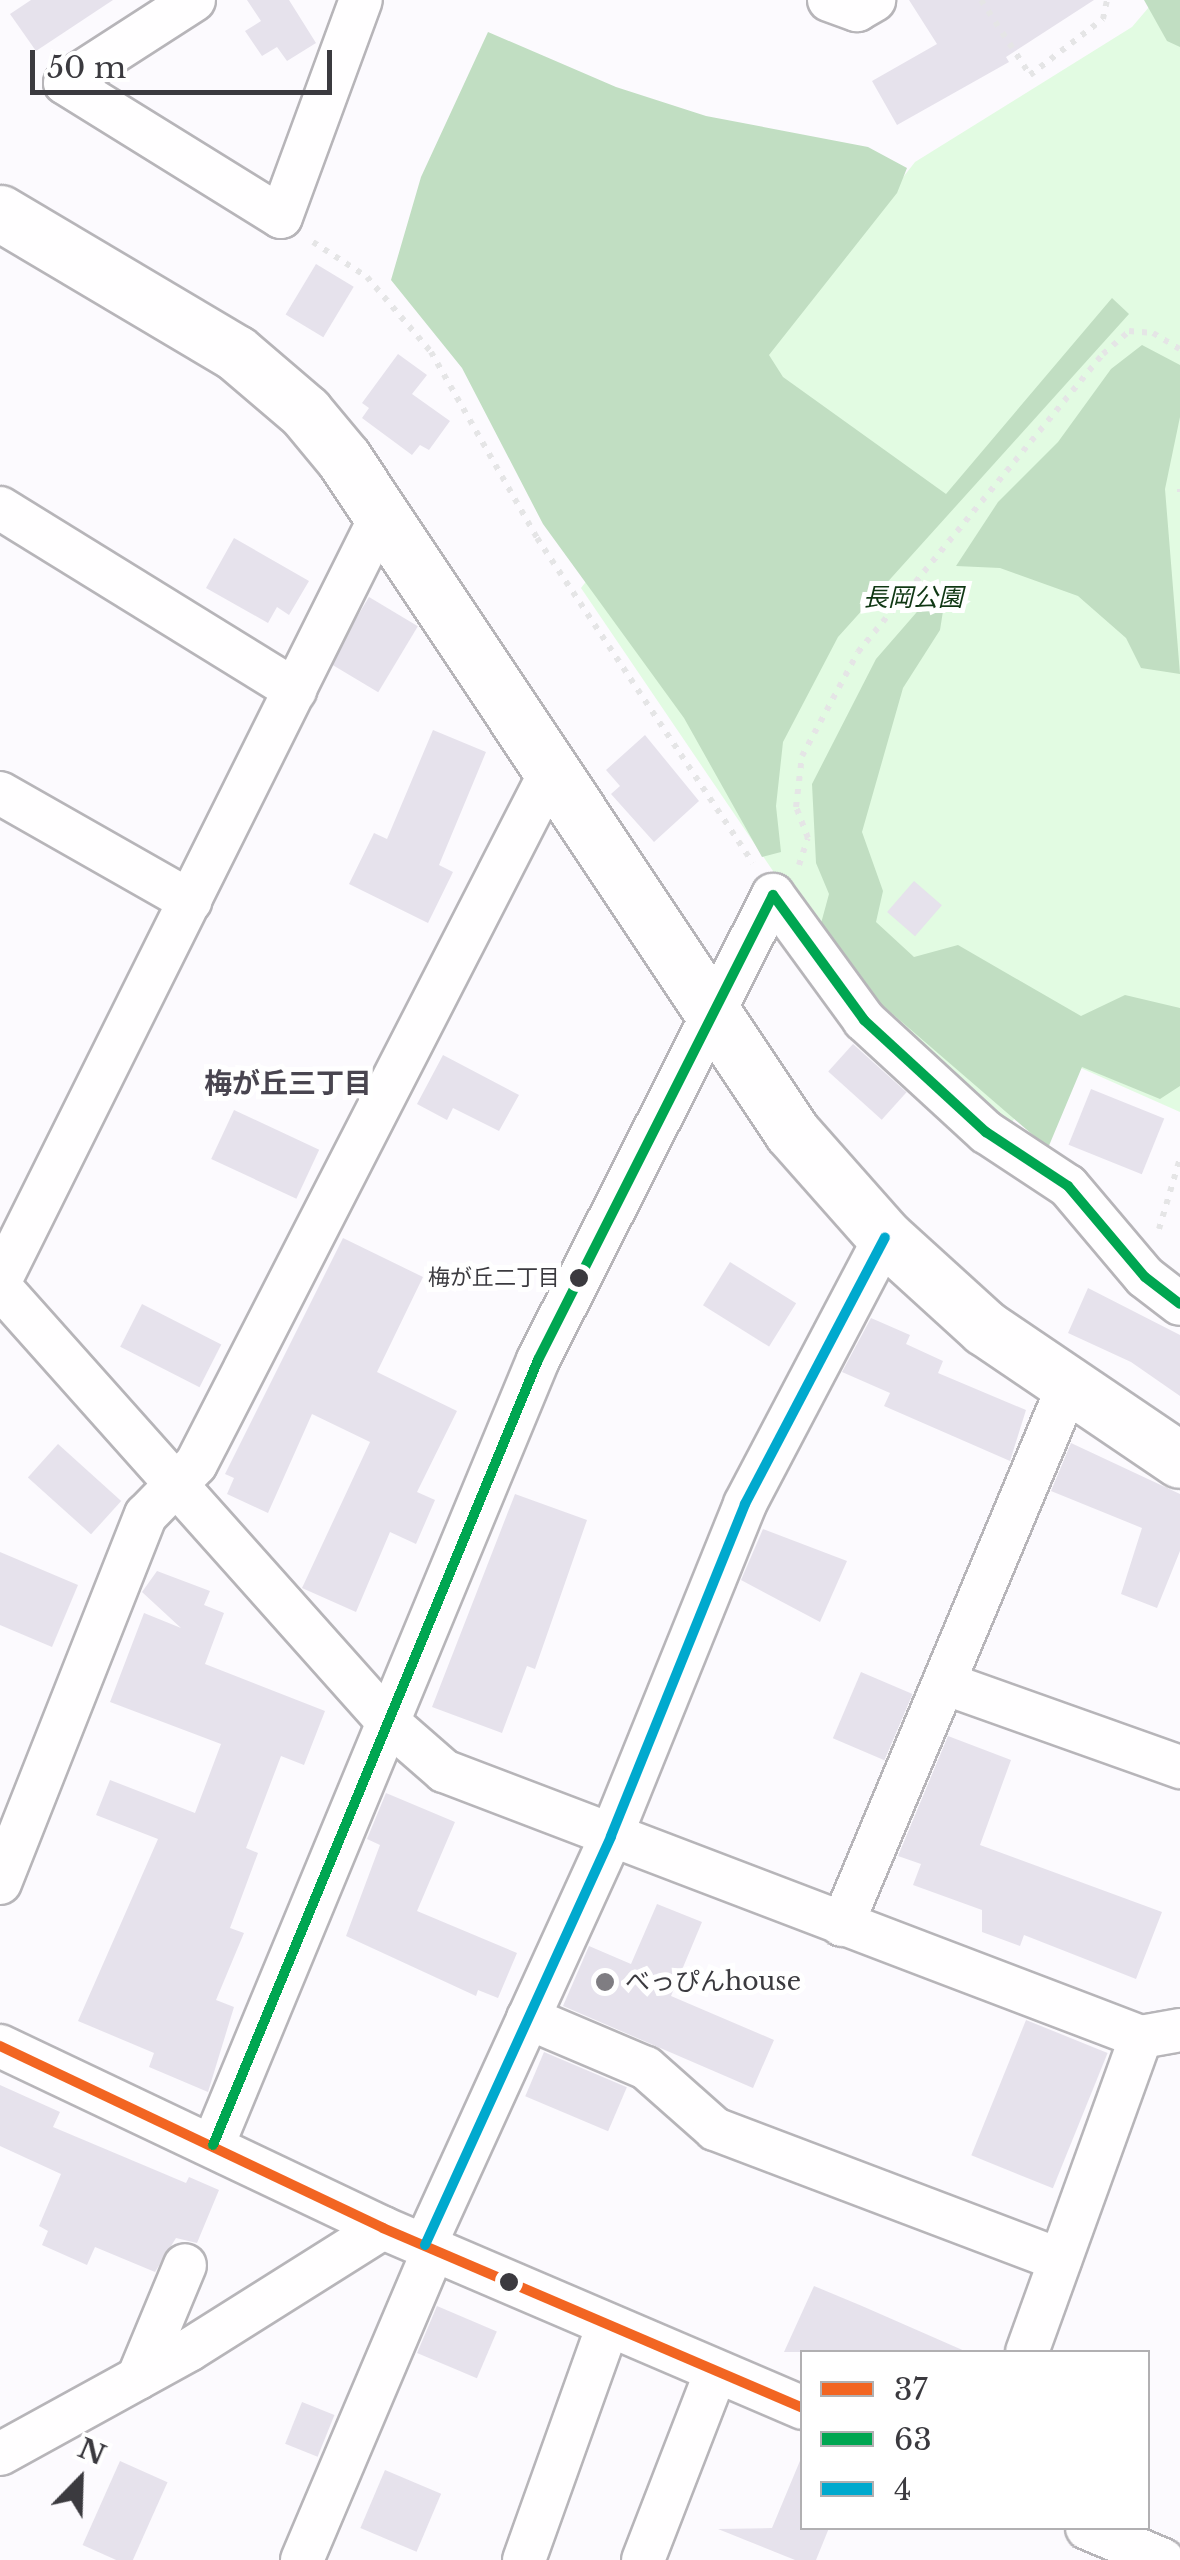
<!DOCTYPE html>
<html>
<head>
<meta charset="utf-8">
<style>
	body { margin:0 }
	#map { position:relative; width:1180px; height:2560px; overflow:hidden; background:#fcfafe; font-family:"Libre Baskerville","Noto Sans JP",serif }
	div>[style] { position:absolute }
	.green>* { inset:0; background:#e2fbe2 }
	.forest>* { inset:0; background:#c1dec2 }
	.building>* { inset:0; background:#e6e2ec; transform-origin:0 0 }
	.path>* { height:6px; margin-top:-3px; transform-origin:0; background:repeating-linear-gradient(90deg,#e5e5e6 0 5px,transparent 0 13px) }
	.roads { filter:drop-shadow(2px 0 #b7b5b9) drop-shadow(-2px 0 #b7b5b9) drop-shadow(0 2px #b7b5b9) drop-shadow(0 -2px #b7b5b9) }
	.street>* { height:42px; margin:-21px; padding:0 21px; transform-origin:21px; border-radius:21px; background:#fffeff }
	.secondary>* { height:55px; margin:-27.5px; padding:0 27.5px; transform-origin:27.5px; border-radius:27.5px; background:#fffeff }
	.bus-1>* { height:10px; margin:-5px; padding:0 5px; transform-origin:5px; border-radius:5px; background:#f26522 }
	.bus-2>* { height:10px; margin:-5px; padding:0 5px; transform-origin:5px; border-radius:5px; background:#00a651 }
	.bus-3>* { height:10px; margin:-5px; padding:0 5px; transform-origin:5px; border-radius:5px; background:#00a9ce }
	.dots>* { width:28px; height:28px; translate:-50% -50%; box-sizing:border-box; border:5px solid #fff; border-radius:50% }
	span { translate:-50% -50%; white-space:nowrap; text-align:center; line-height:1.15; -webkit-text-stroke:10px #fff; paint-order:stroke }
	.bus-label { font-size:22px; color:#3b3a3f }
	.right { translate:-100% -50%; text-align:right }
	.park-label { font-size:25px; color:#0f3713; font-style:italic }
	.poi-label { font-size:25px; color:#3b3a3f }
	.left { translate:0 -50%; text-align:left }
	.neighbourhood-label { font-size:28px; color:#494550; font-weight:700 }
	.legend { position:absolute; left:800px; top:2350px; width:350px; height:180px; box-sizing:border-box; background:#fff; border:2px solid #b1b0b2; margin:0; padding:12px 18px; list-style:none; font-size:30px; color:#3b3a3f }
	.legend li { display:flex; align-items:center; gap:20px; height:50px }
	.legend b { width:50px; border:2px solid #b1b0b2 }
	.north { position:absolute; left:30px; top:2430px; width:100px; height:100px; -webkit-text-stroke:8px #fff; paint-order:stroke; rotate:23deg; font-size:28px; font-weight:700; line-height:40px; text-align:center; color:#3b3a3f }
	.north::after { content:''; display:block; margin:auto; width:35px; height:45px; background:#3b3a3f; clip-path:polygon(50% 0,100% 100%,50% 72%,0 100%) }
	.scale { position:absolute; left:30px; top:50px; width:302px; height:45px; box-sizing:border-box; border:5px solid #3b3a3f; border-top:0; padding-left:12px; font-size:30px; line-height:35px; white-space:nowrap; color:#3b3a3f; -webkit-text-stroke:8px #fff; paint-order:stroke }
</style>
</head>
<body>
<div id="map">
	<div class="green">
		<i style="clip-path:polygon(1155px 0,1180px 0,1180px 1112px,1056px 1057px,1008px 1128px,882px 1015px,813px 930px,581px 588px,915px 162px,1132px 27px)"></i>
	</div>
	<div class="forest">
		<i style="clip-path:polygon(1144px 0,1180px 0,1180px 47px,1167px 41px)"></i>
		<i style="clip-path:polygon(488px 32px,616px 87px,706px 116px,868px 147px,907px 168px,897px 193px,769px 355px,783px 377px,946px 494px,1112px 298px,1129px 314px,838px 637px,783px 742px,776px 806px,781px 852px,762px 857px,684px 718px,543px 524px,462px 368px,391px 280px,421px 177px)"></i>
		<i style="clip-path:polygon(1142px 345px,1180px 365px,1180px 417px,1165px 489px,1180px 674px,1141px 668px,1126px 638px,1078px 596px,1000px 568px,956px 566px,998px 502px,1058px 442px,1111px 369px)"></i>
		<i style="clip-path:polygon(936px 590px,944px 605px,940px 630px,903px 688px,862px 832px,883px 891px,876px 922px,914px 957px,958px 945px,1081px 1016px,1125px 995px,1180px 1008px,1180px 1086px,1160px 1099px,1082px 1067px,1048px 1148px,881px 1004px,820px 927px,829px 894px,816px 863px,812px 784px,876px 659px)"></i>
	</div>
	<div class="building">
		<i style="clip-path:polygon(31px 0,113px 0,36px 51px,10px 14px)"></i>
		<i style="clip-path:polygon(247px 0,289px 0,316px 43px,287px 61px,277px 47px,262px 56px,245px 31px,261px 21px)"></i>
		<i style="clip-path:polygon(909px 0,1094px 0,1006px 57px,1009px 62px,897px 125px,872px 81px,937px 44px)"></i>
		<i style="left:316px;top:264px;width:44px;height:59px;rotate:31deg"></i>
		<i style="clip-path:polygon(398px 354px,427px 375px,412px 394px,450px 421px,429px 450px,420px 445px,412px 455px,362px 418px,369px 408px,362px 403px)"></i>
		<i style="clip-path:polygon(234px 538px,309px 581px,289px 615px,277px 607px,268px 623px,206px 588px)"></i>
		<i style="left:369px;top:597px;width:57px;height:77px;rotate:31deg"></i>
		<i style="clip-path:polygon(433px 730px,486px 752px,439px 865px,453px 872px,428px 923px,349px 884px,374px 833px,387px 839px)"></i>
		<i style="clip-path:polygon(645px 735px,699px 801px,654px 842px,611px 794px,620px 786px,606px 770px)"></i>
		<i style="left:914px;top:881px;width:37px;height:41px;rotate:41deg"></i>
		<i style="left:853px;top:1044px;width:72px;height:37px;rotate:42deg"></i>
		<i style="clip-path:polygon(443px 1055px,519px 1095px,499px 1131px,453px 1108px,447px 1120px,417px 1104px)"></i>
		<i style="left:1091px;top:1089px;width:79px;height:60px;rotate:22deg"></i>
		<i style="left:234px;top:1110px;width:94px;height:54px;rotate:25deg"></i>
		<i style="clip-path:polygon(343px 1238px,423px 1277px,377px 1372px,457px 1411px,417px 1492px,435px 1500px,416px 1544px,390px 1532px,356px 1612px,302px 1588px,370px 1442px,312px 1414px,268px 1513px,227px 1494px,234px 1478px,225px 1474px)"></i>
		<i style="left:730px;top:1262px;width:78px;height:51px;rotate:32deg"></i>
		<i style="clip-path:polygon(1088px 1288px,1180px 1335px,1180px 1396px,1131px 1362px,1068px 1333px)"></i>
		<i style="left:142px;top:1304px;width:89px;height:48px;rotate:27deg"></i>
		<i style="clip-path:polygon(871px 1318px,910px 1335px,906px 1344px,943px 1361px,938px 1373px,1026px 1410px,1010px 1461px,884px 1406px,890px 1393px,842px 1372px)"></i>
		<i style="clip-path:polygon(1071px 1443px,1180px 1494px,1180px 1551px,1157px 1608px,1121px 1594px,1142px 1528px,1051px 1491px)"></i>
		<i style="left:58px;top:1444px;width:85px;height:45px;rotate:42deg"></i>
		<i style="clip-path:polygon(515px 1494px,587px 1520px,535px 1669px,527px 1666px,502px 1733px,432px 1707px)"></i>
		<i style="clip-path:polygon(763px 1529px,847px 1561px,820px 1622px,741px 1580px)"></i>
		<i style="clip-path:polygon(0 1552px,78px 1585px,52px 1647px,0 1625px)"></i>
		<i style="clip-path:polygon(157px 1571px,210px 1591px,204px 1605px,224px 1613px,205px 1664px,325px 1711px,304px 1765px,281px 1756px,246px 1848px,258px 1853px,230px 1928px,244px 1933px,216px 2000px,234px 2007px,208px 2092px,149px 2067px,154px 2053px,78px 2021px,158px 1839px,96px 1815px,110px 1780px,195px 1813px,221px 1744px,110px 1702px,144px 1613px,181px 1628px,142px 1592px)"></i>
		<i style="left:861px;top:1672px;width:56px;height:72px;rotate:23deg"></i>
		<i style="clip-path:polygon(948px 1736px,1011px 1760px,980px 1845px,1162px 1912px,1136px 1979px,1024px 1935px,1020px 1946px,982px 1932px,982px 1910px,913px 1885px,921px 1864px,898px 1856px)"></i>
		<i style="clip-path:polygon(386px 1793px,455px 1822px,417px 1911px,517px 1953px,498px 1998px,478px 1990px,476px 1996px,346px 1936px,380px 1845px,367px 1839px)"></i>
		<i style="clip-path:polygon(657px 1904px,702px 1922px,671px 1996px,774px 2040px,753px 2088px,563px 2006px,589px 1946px,631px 1964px)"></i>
		<i style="left:1026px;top:2020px;width:88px;height:146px;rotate:22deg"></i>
		<i style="left:544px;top:2052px;width:90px;height:48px;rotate:23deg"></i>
		<i style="clip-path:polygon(0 2085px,60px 2112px,53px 2127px,186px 2183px,189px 2177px,219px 2190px,197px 2243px,176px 2238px,155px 2272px,95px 2247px,87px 2265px,42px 2245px,48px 2231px,39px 2226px,61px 2174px,0 2146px)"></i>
		<i style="clip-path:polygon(814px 2286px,862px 2306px,967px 2352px,784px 2352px)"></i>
		<i style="left:437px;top:2306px;width:65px;height:51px;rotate:23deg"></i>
		<i style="left:302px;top:2402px;width:35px;height:45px;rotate:22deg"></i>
		<i style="clip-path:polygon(802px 2456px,802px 2528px,829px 2528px,816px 2560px,795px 2560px,718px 2529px,772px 2528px)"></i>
		<i style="left:120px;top:2461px;width:52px;height:92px;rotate:24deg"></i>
		<i style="left:385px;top:2470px;width:61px;height:63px;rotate:23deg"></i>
	</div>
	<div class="path">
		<i style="left:981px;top:0;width:90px;rotate:56.8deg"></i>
		<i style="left:1030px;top:75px;width:92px;rotate:-37.5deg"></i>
		<i style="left:1103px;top:19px;width:19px;rotate:-78deg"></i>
		<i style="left:313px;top:242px;width:64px;rotate:32.9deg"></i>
		<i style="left:367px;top:277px;width:99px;rotate:49.5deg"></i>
		<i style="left:431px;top:352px;width:214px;rotate:60.3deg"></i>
		<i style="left:537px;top:538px;width:390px;rotate:56.4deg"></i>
		<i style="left:1180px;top:489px;width:3px;rotate:90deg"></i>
		<i style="left:799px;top:865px;width:28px;rotate:-72deg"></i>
		<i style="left:808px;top:838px;width:33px;rotate:-111deg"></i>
		<i style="left:796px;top:807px;width:51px;rotate:-83.3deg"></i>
		<i style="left:802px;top:756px;width:118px;rotate:-61.7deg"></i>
		<i style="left:858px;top:652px;width:386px;rotate:-50.6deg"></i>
		<i style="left:1103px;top:354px;width:35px;rotate:-41deg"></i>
		<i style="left:1129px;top:331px;width:24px;rotate:5deg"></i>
		<i style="left:1153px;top:333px;width:31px;rotate:31deg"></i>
		<i style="left:1159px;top:1229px;width:74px;rotate:-73.5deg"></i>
	</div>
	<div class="roads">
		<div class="street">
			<i style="left:194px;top:0;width:153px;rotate:147.2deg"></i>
			<i style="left:65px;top:83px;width:254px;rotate:31.8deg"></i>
			<i style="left:281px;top:217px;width:231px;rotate:-69.8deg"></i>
			<i style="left:829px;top:0;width:30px;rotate:20deg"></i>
			<i style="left:857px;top:10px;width:20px;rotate:-30deg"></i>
			<i style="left:0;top:508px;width:347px;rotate:31.7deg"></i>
			<i style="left:0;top:793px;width:219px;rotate:29.6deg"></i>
			<i style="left:0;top:1281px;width:855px;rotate:-63.52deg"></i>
			<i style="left:0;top:1287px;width:584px;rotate:48.26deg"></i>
			<i style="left:389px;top:1723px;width:73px;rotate:41.1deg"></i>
			<i style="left:444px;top:1771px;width:746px;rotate:20.89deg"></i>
			<i style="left:1141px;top:2037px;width:40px;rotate:-10deg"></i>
			<i style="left:944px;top:1683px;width:251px;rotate:19.6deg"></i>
			<i style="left:0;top:1883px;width:396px;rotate:-68.4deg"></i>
			<i style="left:146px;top:1515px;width:71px;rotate:-45.6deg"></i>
			<i style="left:196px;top:1464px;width:776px;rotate:-62.87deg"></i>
			<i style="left:842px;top:1925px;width:581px;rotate:-67.23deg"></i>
			<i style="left:528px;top:2018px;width:128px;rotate:23deg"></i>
			<i style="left:646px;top:2068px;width:92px;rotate:41.5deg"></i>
			<i style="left:715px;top:2129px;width:369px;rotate:20.8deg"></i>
			<i style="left:0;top:2046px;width:424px;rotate:25.4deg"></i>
			<i style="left:383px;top:2228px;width:456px;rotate:23.2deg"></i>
			<i style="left:213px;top:2145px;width:850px;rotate:-67.51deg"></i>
			<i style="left:538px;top:1360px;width:521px;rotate:-63.19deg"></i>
			<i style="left:773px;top:895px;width:155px;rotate:53.9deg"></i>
			<i style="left:864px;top:1020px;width:166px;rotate:42.6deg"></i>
			<i style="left:986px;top:1132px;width:98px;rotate:33.4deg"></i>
			<i style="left:1068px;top:1186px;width:119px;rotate:49.8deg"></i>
			<i style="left:1145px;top:1277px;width:44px;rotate:37.6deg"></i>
			<i style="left:425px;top:2245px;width:449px;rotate:-65.5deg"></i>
			<i style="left:611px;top:1836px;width:358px;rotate:-68deg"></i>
			<i style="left:745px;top:1504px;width:301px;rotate:-62.3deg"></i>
			<i style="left:1027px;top:2352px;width:335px;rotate:-70.1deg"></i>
			<i style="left:138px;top:2378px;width:122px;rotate:-67.4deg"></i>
			<i style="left:0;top:2454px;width:216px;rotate:-28.8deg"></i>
			<i style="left:189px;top:2350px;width:229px;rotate:-32.2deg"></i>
			<i style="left:1087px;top:2528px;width:82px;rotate:22.8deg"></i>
			<i style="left:302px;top:2560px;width:338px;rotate:-67deg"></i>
			<i style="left:524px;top:2560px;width:249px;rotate:-70.3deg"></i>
			<i style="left:643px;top:2560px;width:202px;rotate:-68.8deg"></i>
		</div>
		<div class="secondary">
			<i style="left:0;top:213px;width:274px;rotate:30.7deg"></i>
			<i style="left:236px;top:353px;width:91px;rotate:40.5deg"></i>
			<i style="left:305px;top:412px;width:61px;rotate:50.3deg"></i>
			<i style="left:344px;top:459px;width:808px;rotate:56.35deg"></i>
			<i style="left:792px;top:1132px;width:140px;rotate:48.5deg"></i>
			<i style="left:885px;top:1237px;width:135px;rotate:42.3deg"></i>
			<i style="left:985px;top:1328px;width:235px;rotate:34.1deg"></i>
		</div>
	</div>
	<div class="bus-1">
		<i style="left:0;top:2046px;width:424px;rotate:25.4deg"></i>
		<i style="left:383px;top:2228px;width:456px;rotate:23.2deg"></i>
	</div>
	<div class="bus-2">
		<i style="left:213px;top:2145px;width:850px;rotate:-67.51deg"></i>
		<i style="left:538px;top:1360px;width:521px;rotate:-63.19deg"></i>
		<i style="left:773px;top:895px;width:155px;rotate:53.9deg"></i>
		<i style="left:864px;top:1020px;width:166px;rotate:42.6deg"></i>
		<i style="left:986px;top:1132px;width:98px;rotate:33.4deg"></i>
		<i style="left:1068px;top:1186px;width:119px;rotate:49.8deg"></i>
		<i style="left:1145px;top:1277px;width:44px;rotate:37.6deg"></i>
	</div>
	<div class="bus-3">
		<i style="left:425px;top:2245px;width:449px;rotate:-65.5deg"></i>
		<i style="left:611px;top:1836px;width:358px;rotate:-68deg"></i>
		<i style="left:745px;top:1504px;width:301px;rotate:-62.3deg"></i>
	</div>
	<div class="dots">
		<i style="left:579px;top:1278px;background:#3b3a3f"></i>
		<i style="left:605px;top:1982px;background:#7f7d82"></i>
		<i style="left:509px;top:2282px;background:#3b3a3f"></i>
	</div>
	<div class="bus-label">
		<span class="right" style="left:560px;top:1278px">梅が丘二丁目</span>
	</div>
	<div class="park-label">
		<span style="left:913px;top:598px">長岡公園</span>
	</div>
	<div class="poi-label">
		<span class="left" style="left:625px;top:1982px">べっぴんhouse</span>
	</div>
	<div class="neighbourhood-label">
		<span style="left:288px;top:1084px">梅が丘三丁目</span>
	</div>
	<ul class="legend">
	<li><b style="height:12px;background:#f26522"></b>37</li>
	<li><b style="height:12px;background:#00a651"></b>63</li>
	<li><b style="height:12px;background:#00a9ce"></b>4</li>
	</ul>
	<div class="north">N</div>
	<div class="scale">50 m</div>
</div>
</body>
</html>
